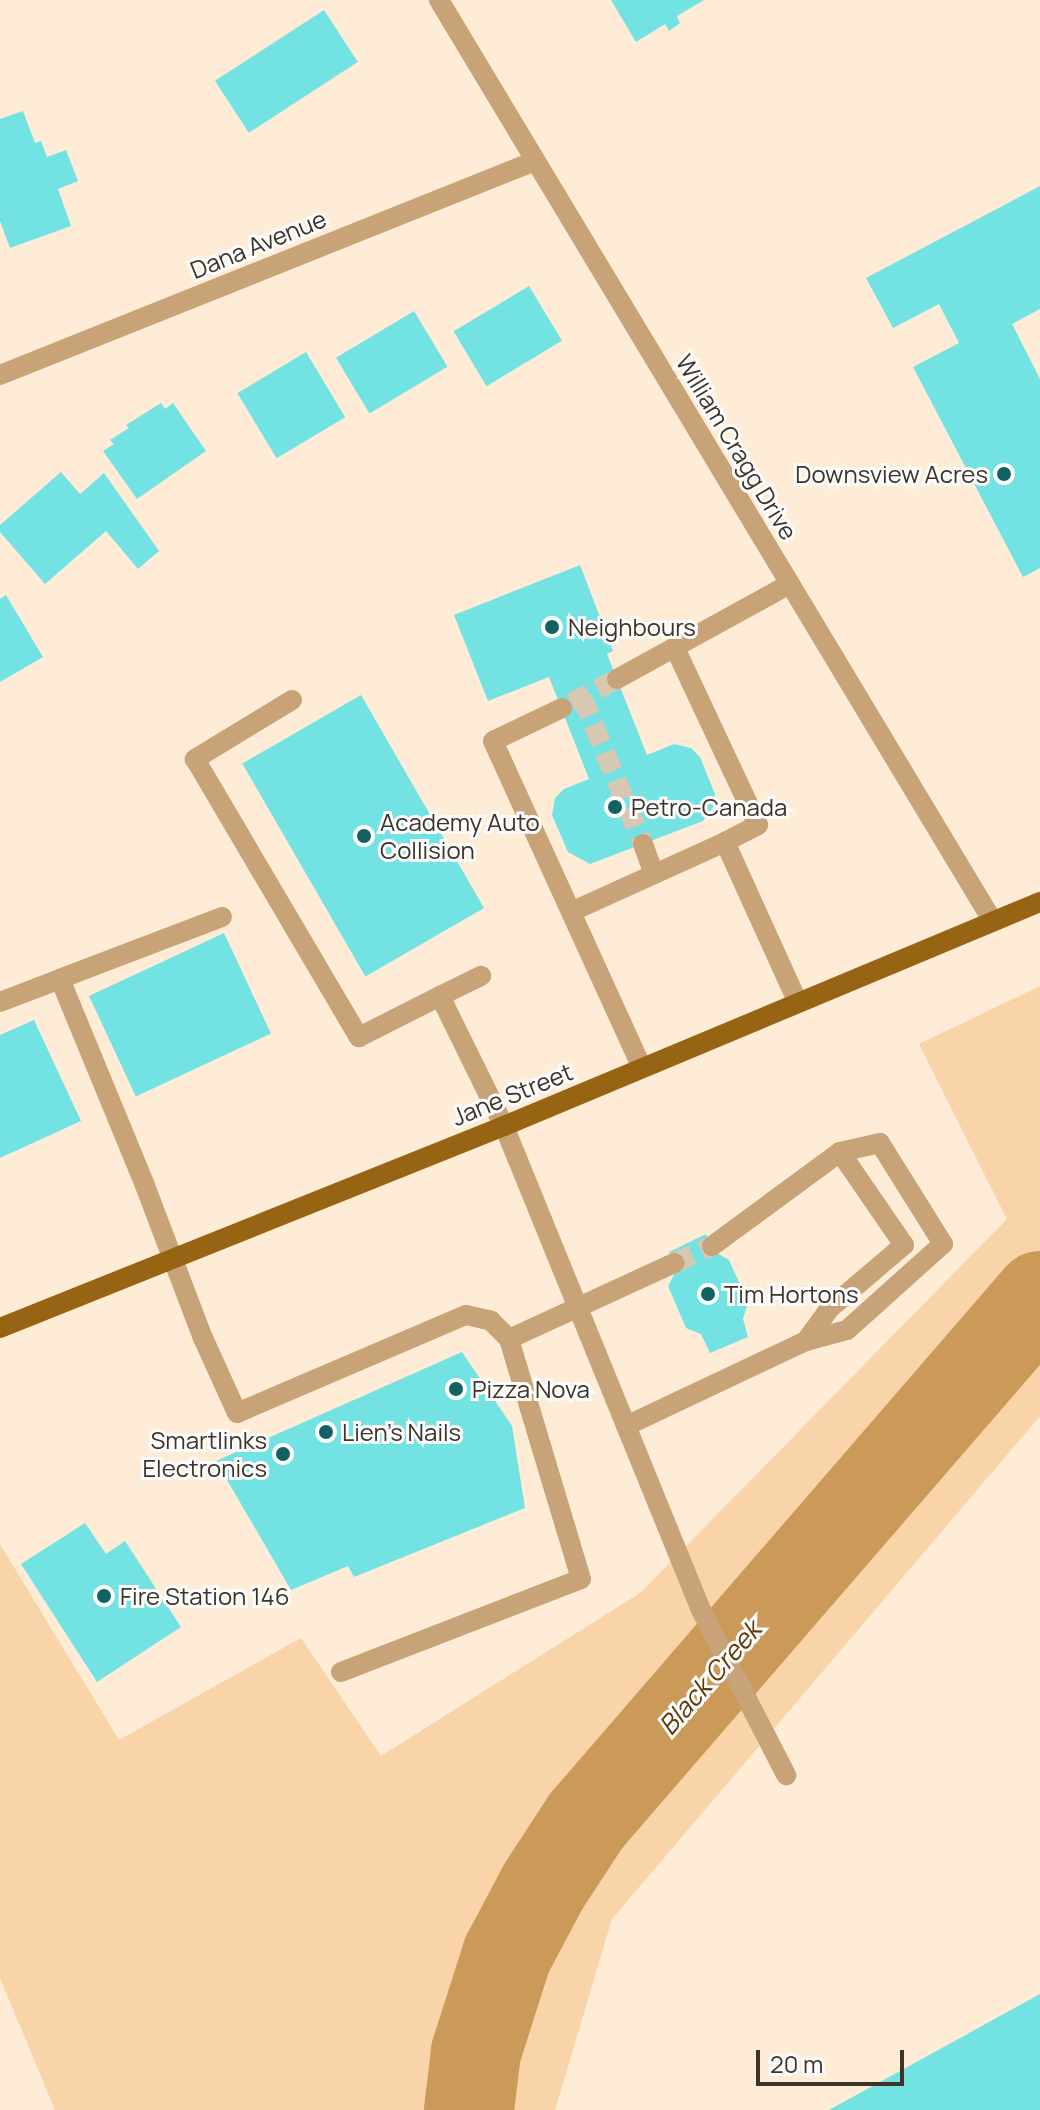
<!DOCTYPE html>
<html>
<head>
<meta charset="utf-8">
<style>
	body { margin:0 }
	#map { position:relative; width:1040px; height:2110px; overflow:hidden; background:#ffecd6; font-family:Manrope,sans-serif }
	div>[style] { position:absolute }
	.green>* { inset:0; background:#f9d4a8 }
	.river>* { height:90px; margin:-45px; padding:0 45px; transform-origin:45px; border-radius:45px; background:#cb9958 }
	.building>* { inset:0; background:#73e2e3; transform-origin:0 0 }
	.minor-tunnel>* { height:20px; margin-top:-10px; transform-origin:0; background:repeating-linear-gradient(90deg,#d8c7b3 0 20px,transparent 0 30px) }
	.minor>* { height:20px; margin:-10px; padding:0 10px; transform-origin:10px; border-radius:10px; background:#c7a377 }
	.major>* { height:20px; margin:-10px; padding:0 10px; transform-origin:10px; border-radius:10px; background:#976414 }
	.dots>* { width:22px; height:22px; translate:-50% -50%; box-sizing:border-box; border:4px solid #fcfcfc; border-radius:50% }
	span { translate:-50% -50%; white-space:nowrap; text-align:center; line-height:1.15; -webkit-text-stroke:6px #fcfcfc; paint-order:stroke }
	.street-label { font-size:24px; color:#3c3329 }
	.poi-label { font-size:24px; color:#3c3329 }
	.right { translate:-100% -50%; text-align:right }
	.left { translate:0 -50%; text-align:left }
	.water-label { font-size:26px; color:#5d3a04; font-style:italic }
	.scale { position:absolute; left:756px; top:2050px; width:148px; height:36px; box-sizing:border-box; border:4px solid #3c3329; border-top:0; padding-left:10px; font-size:24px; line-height:28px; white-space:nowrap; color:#3c3329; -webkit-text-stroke:6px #fcfcfc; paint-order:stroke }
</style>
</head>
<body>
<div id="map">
	<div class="green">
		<i style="clip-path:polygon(1040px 986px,1040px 1416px,612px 1919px,555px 2110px,55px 2110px,0 1978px,0 1544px,119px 1740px,301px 1638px,381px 1756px,640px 1593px,1007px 1219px,919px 1044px)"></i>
	</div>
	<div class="river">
		<i style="left:469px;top:2110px;width:58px;rotate:-83.1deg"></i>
		<i style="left:476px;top:2052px;width:102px;rotate:-72.3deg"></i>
		<i style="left:507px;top:1955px;width:77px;rotate:-62.1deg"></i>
		<i style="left:543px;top:1887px;width:79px;rotate:-56.9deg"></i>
		<i style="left:586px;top:1821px;width:694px;rotate:-49.15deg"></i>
	</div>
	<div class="building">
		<i style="clip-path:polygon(611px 0,704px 0,677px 16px,680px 23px,669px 31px,665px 24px,636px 42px)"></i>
		<i style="left:324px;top:10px;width:62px;height:130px;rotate:57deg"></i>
		<i style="clip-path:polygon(23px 111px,35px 143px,41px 141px,47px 157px,66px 150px,78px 181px,58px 189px,71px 226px,10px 248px,0 221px,0 119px)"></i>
		<i style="clip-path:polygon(1040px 186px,1040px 309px,1012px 324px,1040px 379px,1040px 568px,1023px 577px,913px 367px,959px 343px,939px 304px,893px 328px,866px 278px)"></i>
		<i style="left:529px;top:286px;width:64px;height:88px;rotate:59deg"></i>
		<i style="left:414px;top:311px;width:65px;height:91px;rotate:59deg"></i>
		<i style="left:306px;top:352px;width:76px;height:80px;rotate:59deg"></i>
		<i style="clip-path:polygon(161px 403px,165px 409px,173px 403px,206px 451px,137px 499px,103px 451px,114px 444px,110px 440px,129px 428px,126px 425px)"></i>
		<i style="clip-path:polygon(61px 472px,80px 494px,104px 473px,159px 551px,138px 569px,106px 531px,45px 584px,0 532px,0 525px)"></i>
		<i style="clip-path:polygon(580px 565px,613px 651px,607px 654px,647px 755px,674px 744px,691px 748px,700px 757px,715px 794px,714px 806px,703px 821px,590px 864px,568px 852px,552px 815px,555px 798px,564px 789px,589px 779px,549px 677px,488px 701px,454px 615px)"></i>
		<i style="clip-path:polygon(6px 595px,43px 657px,0 682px,0 599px)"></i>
		<i style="left:361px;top:695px;width:246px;height:137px;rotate:60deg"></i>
		<i style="left:224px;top:933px;width:111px;height:149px;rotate:65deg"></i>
		<i style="clip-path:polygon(34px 1020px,81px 1121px,0 1158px,0 1035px)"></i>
		<i style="clip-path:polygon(706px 1234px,715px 1252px,729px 1260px,748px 1302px,743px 1319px,748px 1337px,710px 1353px,701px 1334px,686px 1328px,668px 1286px,677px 1269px,669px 1252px)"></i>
		<i style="clip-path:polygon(462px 1352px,512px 1426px,525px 1508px,354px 1577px,348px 1566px,291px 1590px,216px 1461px)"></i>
		<i style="clip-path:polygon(85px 1523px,106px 1554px,125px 1541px,181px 1627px,97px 1682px,21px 1564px)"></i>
		<i style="clip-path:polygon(1040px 1994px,1040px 2110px,829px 2110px)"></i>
	</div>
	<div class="minor-tunnel">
		<i style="left:582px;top:697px;width:159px;rotate:67.5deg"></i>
		<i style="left:571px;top:703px;width:52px;rotate:-27.6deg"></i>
		<i style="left:674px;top:1263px;width:42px;rotate:-24.1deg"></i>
	</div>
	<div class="minor">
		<i style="left:439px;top:0;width:1073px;rotate:58.99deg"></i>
		<i style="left:0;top:375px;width:576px;rotate:-21.8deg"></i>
		<i style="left:676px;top:650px;width:193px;rotate:64.9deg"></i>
		<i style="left:758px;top:825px;width:37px;rotate:153deg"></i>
		<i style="left:617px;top:679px;width:195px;rotate:-28.8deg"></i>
		<i style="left:292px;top:700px;width:114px;rotate:148.7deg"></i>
		<i style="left:195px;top:759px;width:323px;rotate:59.5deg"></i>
		<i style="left:359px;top:1037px;width:91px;rotate:-26.8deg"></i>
		<i style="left:440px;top:996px;width:145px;rotate:63.8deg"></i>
		<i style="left:504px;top:1126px;width:523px;rotate:67.85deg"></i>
		<i style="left:701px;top:1610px;width:186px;rotate:62.7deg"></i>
		<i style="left:562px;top:708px;width:76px;rotate:154.4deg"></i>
		<i style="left:493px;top:741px;width:359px;rotate:65.5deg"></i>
		<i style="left:643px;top:844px;width:32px;rotate:70deg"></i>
		<i style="left:573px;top:911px;width:167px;rotate:-24.4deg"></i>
		<i style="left:725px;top:842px;width:175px;rotate:65.6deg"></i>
		<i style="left:222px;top:917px;width:173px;rotate:159.1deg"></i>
		<i style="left:60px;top:979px;width:221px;rotate:67.6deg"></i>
		<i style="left:144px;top:1183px;width:166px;rotate:69.2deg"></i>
		<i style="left:203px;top:1338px;width:82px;rotate:65.6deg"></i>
		<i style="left:237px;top:1413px;width:249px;rotate:-23.2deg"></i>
		<i style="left:466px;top:1315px;width:26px;rotate:13deg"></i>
		<i style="left:491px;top:1321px;width:25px;rotate:45deg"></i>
		<i style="left:509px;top:1339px;width:182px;rotate:-24.7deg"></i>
		<i style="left:440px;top:996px;width:46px;rotate:-26deg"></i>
		<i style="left:0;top:1002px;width:64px;rotate:-21deg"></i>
		<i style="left:712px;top:1246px;width:159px;rotate:-36.3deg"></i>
		<i style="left:840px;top:1152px;width:113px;rotate:55.5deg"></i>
		<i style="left:904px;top:1245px;width:97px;rotate:139.6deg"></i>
		<i style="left:830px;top:1308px;width:41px;rotate:126deg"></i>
		<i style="left:626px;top:1426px;width:199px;rotate:-25.3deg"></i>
		<i style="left:806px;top:1341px;width:42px;rotate:-15deg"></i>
		<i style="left:847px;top:1330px;width:129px;rotate:-41.9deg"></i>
		<i style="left:943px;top:1244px;width:119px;rotate:-122deg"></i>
		<i style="left:880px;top:1143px;width:41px;rotate:167.3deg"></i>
		<i style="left:341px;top:1672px;width:257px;rotate:-21.2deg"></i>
		<i style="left:581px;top:1579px;width:251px;rotate:-106.7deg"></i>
	</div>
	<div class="major">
		<i style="left:0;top:1328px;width:543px;rotate:-21.84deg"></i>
		<i style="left:504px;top:1126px;width:581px;rotate:-22.68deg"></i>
	</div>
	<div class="dots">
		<i style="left:1004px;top:474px;background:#126263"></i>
		<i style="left:552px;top:627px;background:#126263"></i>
		<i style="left:615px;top:807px;background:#126263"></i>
		<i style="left:364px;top:836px;background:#126263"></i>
		<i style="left:708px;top:1294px;background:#126263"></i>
		<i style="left:456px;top:1389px;background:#126263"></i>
		<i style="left:326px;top:1432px;background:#126263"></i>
		<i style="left:283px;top:1454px;background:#126263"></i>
		<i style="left:104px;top:1596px;background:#126263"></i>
	</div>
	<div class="street-label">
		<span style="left:258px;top:244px;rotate:-22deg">Dana Avenue</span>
		<span style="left:737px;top:447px;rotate:59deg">William Cragg Drive</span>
		<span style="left:512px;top:1094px;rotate:-22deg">Jane Street</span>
	</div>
	<div class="poi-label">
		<span class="right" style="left:988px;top:474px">Downsview Acres</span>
		<span class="left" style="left:568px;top:627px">Neighbours</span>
		<span class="left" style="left:631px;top:807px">Petro-Canada</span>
		<span class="left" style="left:380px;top:836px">Academy Auto<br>Collision</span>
		<span class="left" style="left:724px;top:1294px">Tim Hortons</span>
		<span class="left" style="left:472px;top:1389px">Pizza Nova</span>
		<span class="left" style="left:342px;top:1432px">Lien's Nails</span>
		<span class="right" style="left:267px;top:1454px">Smartlinks<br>Electronics</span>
		<span class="left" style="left:120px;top:1596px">Fire Station 146</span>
	</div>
	<div class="water-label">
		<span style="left:710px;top:1678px;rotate:-49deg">Black Creek</span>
	</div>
	<div class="scale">20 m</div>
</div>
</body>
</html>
